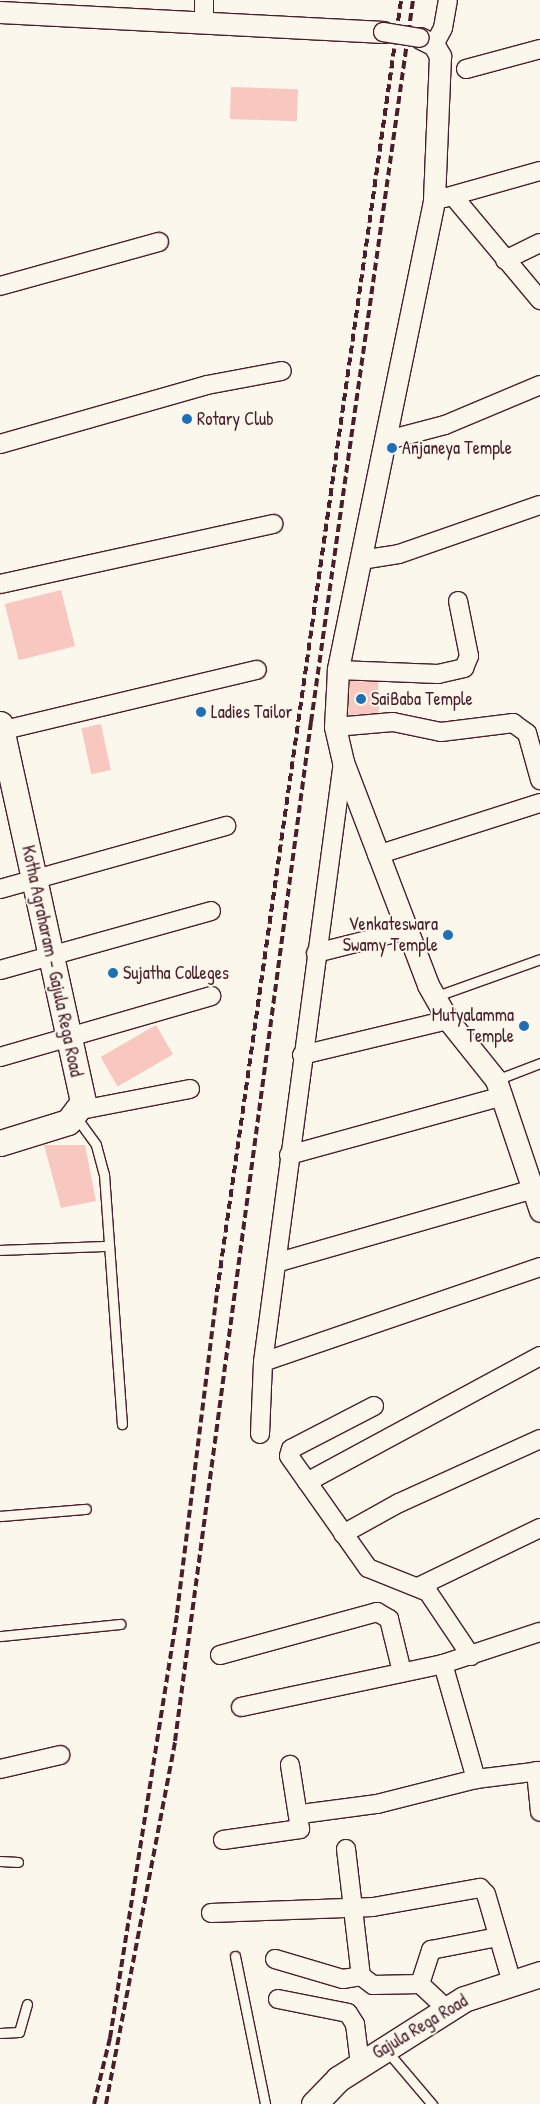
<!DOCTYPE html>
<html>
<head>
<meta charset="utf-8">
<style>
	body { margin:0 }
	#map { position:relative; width:540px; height:2104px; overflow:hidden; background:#fbf7ec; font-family:"Patrick Hand",sans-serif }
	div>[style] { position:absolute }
	.building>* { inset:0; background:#f8c8c0; transform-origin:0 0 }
	.roads { filter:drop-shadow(1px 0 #4a1f2b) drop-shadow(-1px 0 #4a1f2b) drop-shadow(0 1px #4a1f2b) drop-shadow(0 -1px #4a1f2b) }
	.service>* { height:9px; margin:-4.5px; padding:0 4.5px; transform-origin:4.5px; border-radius:4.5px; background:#fbf7ec }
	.minor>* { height:18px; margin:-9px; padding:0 9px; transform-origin:9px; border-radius:9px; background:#fbf7ec }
	.tertiary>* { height:21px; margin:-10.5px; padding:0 10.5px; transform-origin:10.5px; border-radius:10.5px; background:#fbf7ec }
	.secondary>* { height:25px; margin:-12.5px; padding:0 12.5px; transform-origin:12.5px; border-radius:12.5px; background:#fbf7ec }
	.rail>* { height:4px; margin-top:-2px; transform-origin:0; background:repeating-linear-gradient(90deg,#4a1f2b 0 8px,transparent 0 12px) }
	.bridges { filter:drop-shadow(1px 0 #4a1f2b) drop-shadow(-1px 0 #4a1f2b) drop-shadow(0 1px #4a1f2b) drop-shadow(0 -1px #4a1f2b) }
	.minor-bridge>* { height:18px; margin:-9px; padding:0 9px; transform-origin:9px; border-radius:9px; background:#fbf7ec }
	.dots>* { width:14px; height:14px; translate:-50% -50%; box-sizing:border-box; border:2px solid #fbf7ec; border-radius:50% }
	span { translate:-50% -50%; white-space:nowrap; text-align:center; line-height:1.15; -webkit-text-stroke:4px #fbf7ec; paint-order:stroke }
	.poi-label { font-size:18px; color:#4a1f2b }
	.left { translate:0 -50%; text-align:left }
	.right { translate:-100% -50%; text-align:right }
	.street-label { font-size:18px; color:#4a1f2b }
</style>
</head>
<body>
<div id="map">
	<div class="building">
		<i style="left:231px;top:87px;width:67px;height:32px;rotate:2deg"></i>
		<i style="left:61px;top:590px;width:58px;height:58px;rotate:76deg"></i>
		<i style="clip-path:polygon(350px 681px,378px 682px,379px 713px,348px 715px)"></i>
		<i style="left:101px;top:724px;width:47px;height:20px;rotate:78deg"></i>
		<i style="left:156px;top:1025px;width:34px;height:64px;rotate:60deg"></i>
		<i style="clip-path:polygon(44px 1145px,85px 1145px,96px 1201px,61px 1208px)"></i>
	</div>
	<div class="roads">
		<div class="service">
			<i style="left:434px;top:997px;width:113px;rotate:-19.7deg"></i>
			<i style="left:496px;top:1080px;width:47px;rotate:-21.1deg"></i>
			<i style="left:76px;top:1117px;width:34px;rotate:54deg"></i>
			<i style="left:96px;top:1145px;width:30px;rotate:75deg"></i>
			<i style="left:104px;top:1174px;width:251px;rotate:85.9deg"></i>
			<i style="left:0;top:1250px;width:106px;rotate:-2.2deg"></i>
			<i style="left:0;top:1516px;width:86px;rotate:-4.7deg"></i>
			<i style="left:0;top:1636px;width:121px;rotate:-5.7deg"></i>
			<i style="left:0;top:1861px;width:18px;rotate:3deg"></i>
			<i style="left:235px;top:1956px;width:151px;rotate:78.5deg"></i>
			<i style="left:0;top:2033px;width:19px;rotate:-3deg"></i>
			<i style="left:19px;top:2032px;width:29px;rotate:-74deg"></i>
			<i style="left:387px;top:2051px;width:70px;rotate:49.7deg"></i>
		</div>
		<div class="minor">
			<i style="left:204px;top:0;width:22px;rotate:90deg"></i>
			<i style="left:434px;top:45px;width:19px;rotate:-62deg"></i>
			<i style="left:443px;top:28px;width:28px;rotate:-80deg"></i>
			<i style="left:466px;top:69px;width:77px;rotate:-15.1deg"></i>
			<i style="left:453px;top:196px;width:136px;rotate:50.1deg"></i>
			<i style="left:444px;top:198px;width:100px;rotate:-15.7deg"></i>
			<i style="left:505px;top:260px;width:39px;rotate:-26deg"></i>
			<i style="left:0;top:286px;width:165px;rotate:-15.5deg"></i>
			<i style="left:384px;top:441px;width:63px;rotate:-14.7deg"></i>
			<i style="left:445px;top:425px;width:103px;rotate:-22.8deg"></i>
			<i style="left:0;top:444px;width:215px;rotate:-15.9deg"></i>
			<i style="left:207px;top:385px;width:76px;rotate:-10.6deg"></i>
			<i style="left:361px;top:560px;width:38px;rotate:-9deg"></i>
			<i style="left:399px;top:554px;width:149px;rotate:-19.2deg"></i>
			<i style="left:0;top:584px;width:280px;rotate:-12.4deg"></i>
			<i style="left:338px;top:670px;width:100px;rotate:2.3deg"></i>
			<i style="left:438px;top:674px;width:27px;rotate:-13deg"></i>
			<i style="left:464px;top:668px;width:13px;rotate:-67deg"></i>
			<i style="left:469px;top:656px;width:56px;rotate:-101.3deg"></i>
			<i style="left:335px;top:727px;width:58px;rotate:-4.9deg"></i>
			<i style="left:393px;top:722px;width:49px;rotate:11.8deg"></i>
			<i style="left:441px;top:732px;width:73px;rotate:-7.1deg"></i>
			<i style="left:513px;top:723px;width:17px;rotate:36deg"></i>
			<i style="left:527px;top:733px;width:49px;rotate:74.5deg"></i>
			<i style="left:0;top:731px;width:264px;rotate:-13.4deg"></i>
			<i style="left:377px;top:855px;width:171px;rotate:-17.7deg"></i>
			<i style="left:0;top:889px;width:235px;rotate:-15.6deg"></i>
			<i style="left:316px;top:953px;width:94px;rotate:-14.2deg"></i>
			<i style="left:0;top:970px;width:219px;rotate:-15.6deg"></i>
			<i style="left:302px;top:1055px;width:150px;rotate:-13.5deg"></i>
			<i style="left:0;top:1057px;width:220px;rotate:-16.1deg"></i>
			<i style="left:81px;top:1110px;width:111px;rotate:-10.9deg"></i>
			<i style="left:289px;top:1155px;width:222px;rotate:-15.4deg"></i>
			<i style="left:279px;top:1262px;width:264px;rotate:-16deg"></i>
			<i style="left:263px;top:1362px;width:293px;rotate:-18.9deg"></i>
			<i style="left:374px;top:1406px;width:93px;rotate:152.6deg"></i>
			<i style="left:291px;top:1449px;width:7px;rotate:106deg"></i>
			<i style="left:289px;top:1456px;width:137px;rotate:54.8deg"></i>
			<i style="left:368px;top:1568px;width:65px;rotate:21.8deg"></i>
			<i style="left:428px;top:1592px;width:77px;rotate:56.1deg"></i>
			<i style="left:260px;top:1434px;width:72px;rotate:-87.6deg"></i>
			<i style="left:263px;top:1362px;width:605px;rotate:-82.41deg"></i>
			<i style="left:307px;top:1482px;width:265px;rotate:-28.4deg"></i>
			<i style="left:343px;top:1534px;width:64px;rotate:-29deg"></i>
			<i style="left:399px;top:1503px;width:155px;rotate:-24.4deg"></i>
			<i style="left:420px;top:1586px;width:133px;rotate:-25.8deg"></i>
			<i style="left:220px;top:1655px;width:163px;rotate:-15.3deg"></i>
			<i style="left:377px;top:1612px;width:14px;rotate:30deg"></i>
			<i style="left:389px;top:1619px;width:55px;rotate:76.2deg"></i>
			<i style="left:443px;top:1664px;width:120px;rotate:74deg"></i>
			<i style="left:241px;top:1707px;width:207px;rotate:-12deg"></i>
			<i style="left:443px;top:1664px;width:102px;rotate:-18.3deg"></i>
			<i style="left:0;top:1769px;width:62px;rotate:-13.1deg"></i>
			<i style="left:536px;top:1771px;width:41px;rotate:84.4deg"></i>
			<i style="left:301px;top:1814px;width:77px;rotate:-7.5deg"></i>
			<i style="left:377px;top:1804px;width:102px;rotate:-14.2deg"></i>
			<i style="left:476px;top:1779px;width:64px;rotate:-7.1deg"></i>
			<i style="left:223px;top:1840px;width:78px;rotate:-8.1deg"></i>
			<i style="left:300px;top:1829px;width:65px;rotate:-98.9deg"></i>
			<i style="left:346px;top:1849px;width:128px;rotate:83.3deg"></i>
			<i style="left:361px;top:1976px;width:15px;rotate:37deg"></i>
			<i style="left:373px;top:1985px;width:47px;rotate:-1.2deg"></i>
			<i style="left:420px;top:1984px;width:37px;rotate:43deg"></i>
			<i style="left:211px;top:1913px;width:162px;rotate:-2.1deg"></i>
			<i style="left:373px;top:1907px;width:109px;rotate:-10.1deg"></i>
			<i style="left:480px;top:1888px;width:8px;rotate:45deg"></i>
			<i style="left:486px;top:1894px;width:93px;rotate:73.7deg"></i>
			<i style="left:275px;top:1959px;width:71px;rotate:16.4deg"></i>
			<i style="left:343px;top:1979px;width:18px;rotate:-9deg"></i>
			<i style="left:420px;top:1984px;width:36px;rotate:-72deg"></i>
			<i style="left:431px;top:1950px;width:68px;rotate:-11deg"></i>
			<i style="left:278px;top:1999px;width:71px;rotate:11.3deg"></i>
			<i style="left:348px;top:2013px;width:13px;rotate:58deg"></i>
			<i style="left:355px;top:2024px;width:40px;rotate:82.9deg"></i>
		</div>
		<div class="tertiary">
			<i style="left:0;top:12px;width:384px;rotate:3deg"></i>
			<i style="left:420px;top:38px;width:16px;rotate:27deg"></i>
			<i style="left:434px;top:45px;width:13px;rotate:61deg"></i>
			<i style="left:440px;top:56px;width:145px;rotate:92.4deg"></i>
			<i style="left:434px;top:201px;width:479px;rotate:101.6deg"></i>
			<i style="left:338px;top:670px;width:57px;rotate:93deg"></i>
			<i style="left:335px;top:727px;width:36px;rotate:77deg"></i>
			<i style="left:343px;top:762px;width:239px;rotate:69.1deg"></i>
			<i style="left:428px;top:985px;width:40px;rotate:60.3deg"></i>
			<i style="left:448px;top:1020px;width:77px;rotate:51.3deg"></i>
			<i style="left:496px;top:1080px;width:138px;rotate:71.4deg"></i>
		</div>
		<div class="secondary">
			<i style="left:0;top:724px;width:387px;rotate:77.6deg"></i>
			<i style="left:83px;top:1102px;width:25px;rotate:127deg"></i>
			<i style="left:68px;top:1122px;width:71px;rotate:162.8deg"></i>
			<i style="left:314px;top:2104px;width:35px;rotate:-46deg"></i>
			<i style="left:338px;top:2079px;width:149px;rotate:-32.4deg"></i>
			<i style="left:464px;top:1999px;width:80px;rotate:-18.2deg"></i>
		</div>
	</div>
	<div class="rail">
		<i style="left:94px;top:2104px;width:68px;rotate:-76.4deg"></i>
		<i style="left:110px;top:2038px;width:430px;rotate:-81deg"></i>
		<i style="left:177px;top:1613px;width:323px;rotate:-82.9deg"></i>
		<i style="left:217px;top:1292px;width:1305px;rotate:-81.89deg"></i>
		<i style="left:106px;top:2104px;width:369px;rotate:-79.2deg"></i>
		<i style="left:175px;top:1741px;width:1028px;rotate:-82.4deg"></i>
		<i style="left:311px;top:722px;width:729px;rotate:-81.96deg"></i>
	</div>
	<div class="bridges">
		<div class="minor-bridge">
			<i style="left:383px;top:32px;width:37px;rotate:9deg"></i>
		</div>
	</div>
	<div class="dots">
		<i style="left:187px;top:419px;background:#1f6fb2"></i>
		<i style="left:392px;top:448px;background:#1f6fb2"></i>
		<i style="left:361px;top:699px;background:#1f6fb2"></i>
		<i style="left:201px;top:712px;background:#1f6fb2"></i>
		<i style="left:448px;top:935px;background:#1f6fb2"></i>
		<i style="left:113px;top:973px;background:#1f6fb2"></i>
		<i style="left:524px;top:1026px;background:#1f6fb2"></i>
	</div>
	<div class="poi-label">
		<span class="left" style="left:197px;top:419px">Rotary Club</span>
		<span class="left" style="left:402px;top:448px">Anjaneya Temple</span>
		<span class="left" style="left:371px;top:699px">SaiBaba Temple</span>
		<span class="left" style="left:211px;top:712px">Ladies Tailor</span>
		<span class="right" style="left:438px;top:935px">Venkateswara<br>Swamy Temple</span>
		<span class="left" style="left:123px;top:973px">Sujatha Colleges</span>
		<span class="right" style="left:514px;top:1026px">Mutyalamma<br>Temple</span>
	</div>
	<div class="street-label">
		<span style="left:52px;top:961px;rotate:78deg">Kotha Agraharam - Gajula Rega Road</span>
		<span style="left:420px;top:2027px;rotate:-31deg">Gajula Rega Road</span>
	</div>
</div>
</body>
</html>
